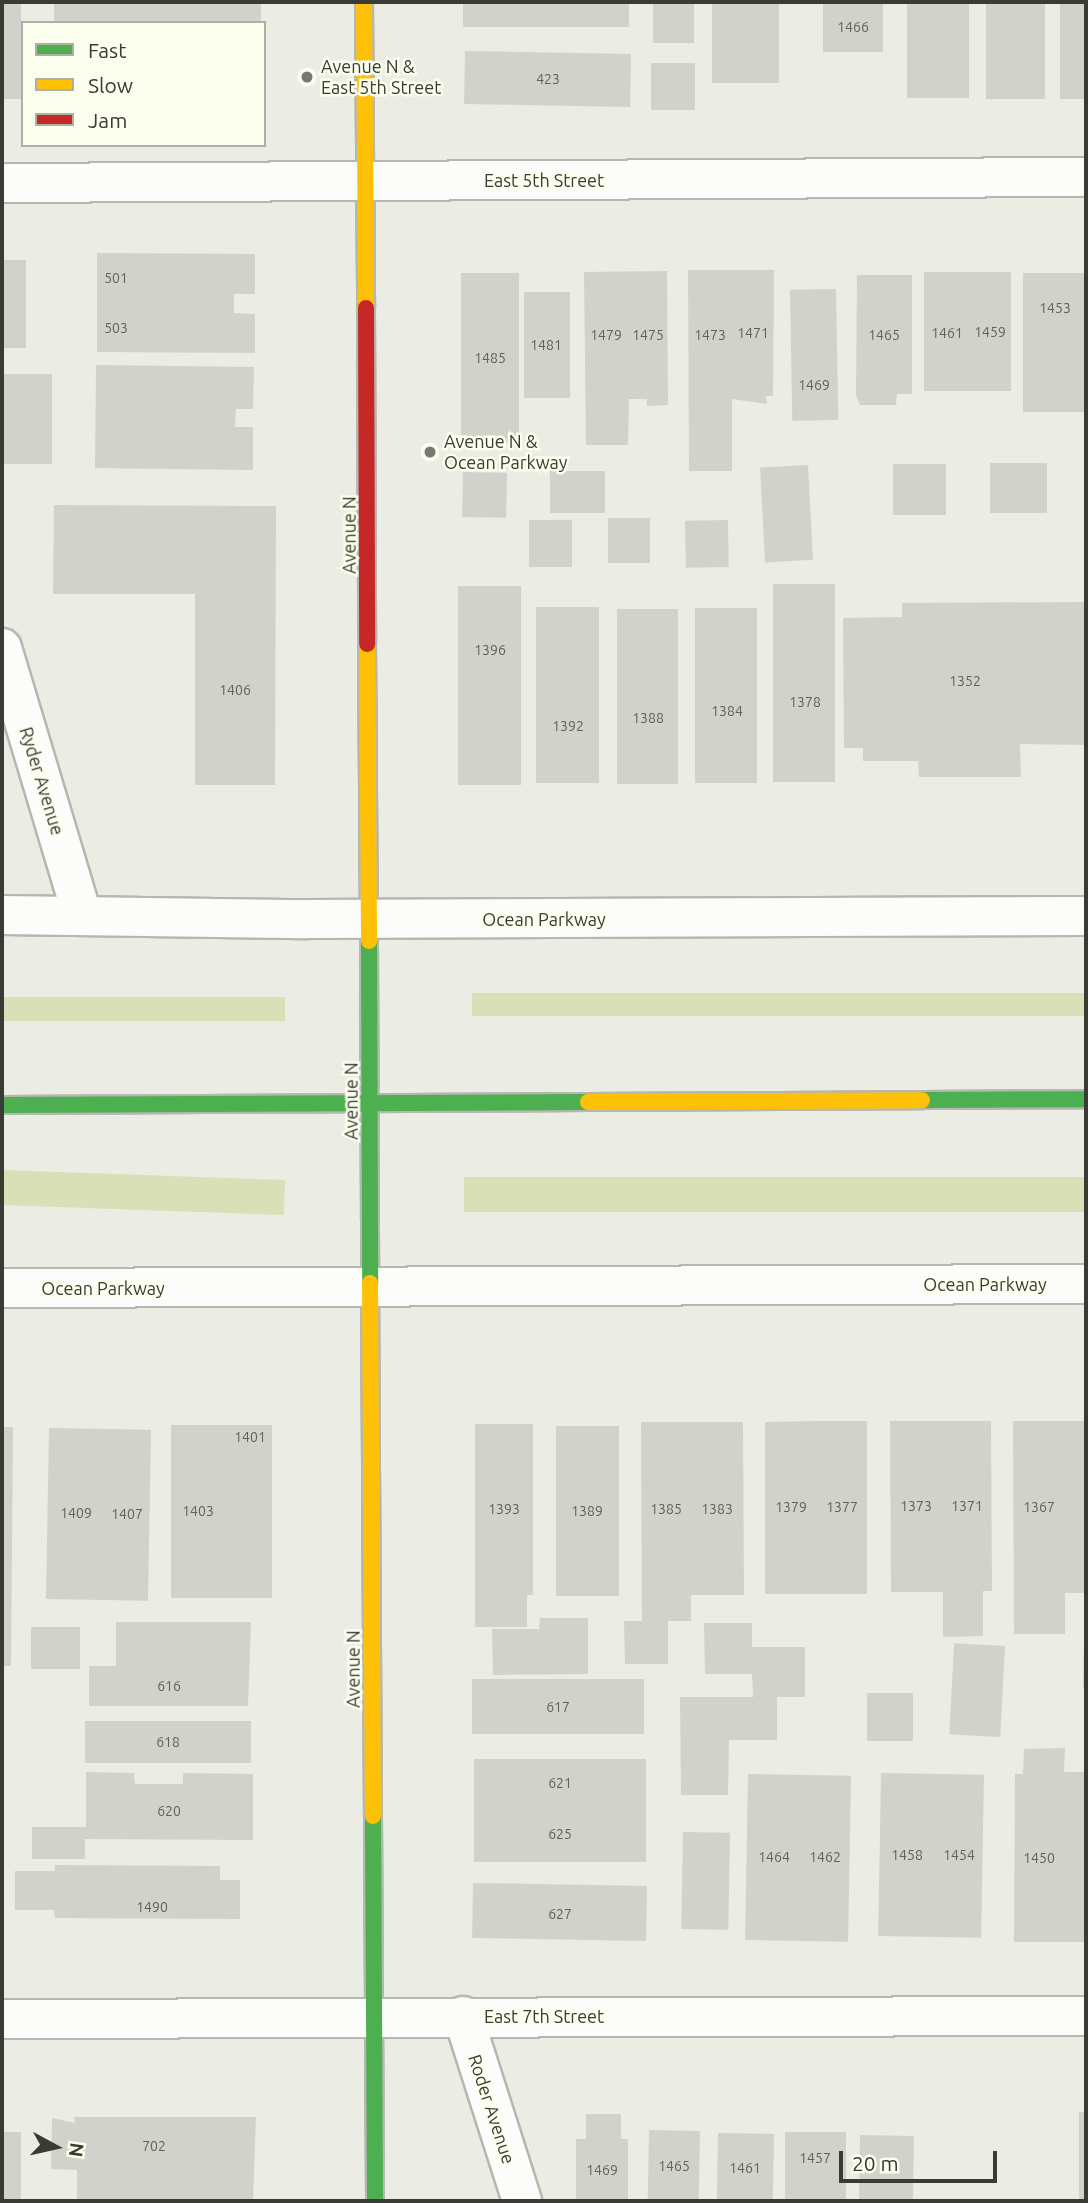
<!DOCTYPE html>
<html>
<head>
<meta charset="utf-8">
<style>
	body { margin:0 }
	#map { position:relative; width:1088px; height:2203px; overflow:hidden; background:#ebece4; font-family:Ubuntu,sans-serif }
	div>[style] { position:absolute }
	.green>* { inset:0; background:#d9e0b7; transform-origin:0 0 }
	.building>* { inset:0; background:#d1d2cb; transform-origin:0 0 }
	.roads { filter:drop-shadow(2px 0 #b6b7b0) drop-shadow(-2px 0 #b6b7b0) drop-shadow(0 2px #b6b7b0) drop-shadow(0 -2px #b6b7b0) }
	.street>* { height:38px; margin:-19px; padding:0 19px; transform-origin:19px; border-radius:19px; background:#fcfcfb }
	.fast>* { height:16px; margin:-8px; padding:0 8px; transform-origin:8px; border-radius:8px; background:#4caf50 }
	.slow>* { height:16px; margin:-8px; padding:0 8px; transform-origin:8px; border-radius:8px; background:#ffc107 }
	.jam>* { height:16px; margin:-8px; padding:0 8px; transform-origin:8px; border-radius:8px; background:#c62828 }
	.dots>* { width:19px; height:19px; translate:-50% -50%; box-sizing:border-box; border:4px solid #fbfeed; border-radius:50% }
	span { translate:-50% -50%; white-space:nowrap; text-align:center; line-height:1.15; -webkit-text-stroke:5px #fbfeed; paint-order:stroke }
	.number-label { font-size:14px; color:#5f615a }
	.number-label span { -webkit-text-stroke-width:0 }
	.poi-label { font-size:18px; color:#393b34 }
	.left { translate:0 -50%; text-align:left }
	.street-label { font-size:18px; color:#393b34 }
	.frame { position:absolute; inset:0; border:4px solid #393b34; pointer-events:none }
	.legend { position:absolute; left:21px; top:21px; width:245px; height:126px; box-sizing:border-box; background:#fbfeed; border:2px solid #adb0a3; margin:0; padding:9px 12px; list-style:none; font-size:21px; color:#393b34 }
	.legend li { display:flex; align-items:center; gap:14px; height:35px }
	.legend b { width:35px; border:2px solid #adb0a3 }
	.north { position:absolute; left:21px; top:2112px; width:70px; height:70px; -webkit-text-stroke:5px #fbfeed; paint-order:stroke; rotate:98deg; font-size:19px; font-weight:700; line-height:28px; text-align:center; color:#393b34 }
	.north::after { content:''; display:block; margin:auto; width:24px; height:32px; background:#393b34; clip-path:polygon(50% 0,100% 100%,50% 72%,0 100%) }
	.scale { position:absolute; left:839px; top:2151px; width:158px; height:32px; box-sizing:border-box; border:4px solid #393b34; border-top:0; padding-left:9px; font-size:21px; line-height:24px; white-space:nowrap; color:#393b34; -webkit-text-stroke:5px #fbfeed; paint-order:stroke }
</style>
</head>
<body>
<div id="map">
	<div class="green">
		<i style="left:1086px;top:993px;width:23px;height:614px;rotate:90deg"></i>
		<i style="left:285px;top:997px;width:24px;height:283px;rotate:90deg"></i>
		<i style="left:1086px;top:1177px;width:35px;height:622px;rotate:90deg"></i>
		<i style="left:285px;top:1180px;width:35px;height:283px;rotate:92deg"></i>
	</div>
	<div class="building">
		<i style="left:2px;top:2px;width:19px;height:97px"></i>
		<i style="left:54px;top:2px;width:207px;height:21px"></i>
		<i style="left:463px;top:2px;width:166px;height:25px"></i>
		<i style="left:653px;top:2px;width:41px;height:41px"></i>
		<i style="left:712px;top:2px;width:67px;height:81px"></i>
		<i style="left:823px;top:2px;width:60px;height:50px"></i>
		<i style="left:907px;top:2px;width:62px;height:96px"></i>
		<i style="left:986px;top:2px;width:59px;height:97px"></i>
		<i style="left:1060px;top:2px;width:26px;height:97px"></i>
		<i style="left:465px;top:51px;width:166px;height:53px;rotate:1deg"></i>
		<i style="left:651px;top:63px;width:44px;height:47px"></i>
		<i style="clip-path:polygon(97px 253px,255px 254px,255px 294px,234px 294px,234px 313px,255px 314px,255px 353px,97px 352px)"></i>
		<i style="left:2px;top:260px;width:24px;height:88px"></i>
		<i style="clip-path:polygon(688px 270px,774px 270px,773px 396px,766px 396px,767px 404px,732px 399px,732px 471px,689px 471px)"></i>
		<i style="clip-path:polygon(667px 271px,668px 405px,647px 406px,647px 399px,629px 399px,628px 445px,586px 445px,584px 272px)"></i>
		<i style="left:1011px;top:272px;width:119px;height:87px;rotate:90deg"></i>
		<i style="left:461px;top:273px;width:58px;height:170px"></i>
		<i style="left:1023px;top:273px;width:63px;height:139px"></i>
		<i style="clip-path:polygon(857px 275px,912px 275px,912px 394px,897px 394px,896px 405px,860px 405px,856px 395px)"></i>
		<i style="left:836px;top:289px;width:131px;height:46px;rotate:89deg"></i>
		<i style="left:524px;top:292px;width:46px;height:106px"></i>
		<i style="clip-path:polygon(96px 365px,254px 367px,253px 409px,236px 409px,235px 427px,253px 427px,253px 470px,95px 468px)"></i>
		<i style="left:4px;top:374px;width:48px;height:90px"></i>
		<i style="left:990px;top:463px;width:57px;height:50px"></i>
		<i style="left:893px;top:464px;width:53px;height:51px"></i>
		<i style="left:808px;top:465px;width:95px;height:48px;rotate:87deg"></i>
		<i style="left:550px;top:471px;width:55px;height:42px"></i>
		<i style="left:463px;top:472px;width:44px;height:45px;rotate:1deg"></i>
		<i style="clip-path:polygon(54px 505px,276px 506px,275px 785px,195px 785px,195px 594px,53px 594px)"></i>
		<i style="left:608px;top:518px;width:42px;height:45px"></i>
		<i style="left:529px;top:520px;width:43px;height:47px"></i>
		<i style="left:728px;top:520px;width:47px;height:43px;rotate:89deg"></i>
		<i style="left:835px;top:584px;width:198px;height:62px;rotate:90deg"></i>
		<i style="left:458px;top:586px;width:63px;height:199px"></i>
		<i style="clip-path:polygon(1086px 602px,1086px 745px,1020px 744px,1021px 777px,919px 777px,918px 761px,863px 761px,863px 748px,844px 748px,843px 618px,902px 617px,902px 603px)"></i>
		<i style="left:536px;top:607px;width:63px;height:176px"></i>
		<i style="left:757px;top:608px;width:175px;height:62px;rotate:90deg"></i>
		<i style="left:617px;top:609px;width:61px;height:175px"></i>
		<i style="clip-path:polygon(816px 1421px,867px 1421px,867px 1594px,765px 1594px,765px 1422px)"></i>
		<i style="clip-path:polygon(890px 1421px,991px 1421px,992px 1591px,983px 1591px,983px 1636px,943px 1637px,943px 1592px,891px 1592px)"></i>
		<i style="clip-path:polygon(1013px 1421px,1086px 1421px,1086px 1593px,1065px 1593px,1065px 1634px,1014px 1634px)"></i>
		<i style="clip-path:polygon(641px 1422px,743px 1422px,744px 1595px,691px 1595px,691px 1621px,668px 1621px,668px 1664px,625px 1664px,624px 1621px,642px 1621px)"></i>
		<i style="clip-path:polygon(475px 1424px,533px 1424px,533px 1595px,527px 1595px,527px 1627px,475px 1627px)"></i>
		<i style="left:171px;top:1425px;width:101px;height:173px"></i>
		<i style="left:556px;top:1426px;width:63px;height:170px"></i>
		<i style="clip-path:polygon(2px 1427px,13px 1427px,11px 1666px,2px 1666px)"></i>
		<i style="left:49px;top:1428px;width:102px;height:171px;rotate:1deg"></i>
		<i style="clip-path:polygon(540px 1618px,588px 1618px,588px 1674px,493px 1675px,492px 1629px,539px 1629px)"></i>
		<i style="clip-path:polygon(116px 1622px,251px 1622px,248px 1706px,89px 1706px,89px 1666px,116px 1666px)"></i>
		<i style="clip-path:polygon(704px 1623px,752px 1623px,752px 1647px,805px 1647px,805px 1697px,777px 1697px,777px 1740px,729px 1740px,728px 1795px,681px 1795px,680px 1697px,753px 1697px,752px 1674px,705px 1674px)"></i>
		<i style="left:31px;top:1627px;width:49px;height:42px"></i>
		<i style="clip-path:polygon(1084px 1641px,1086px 1641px,1086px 1687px,1083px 1687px)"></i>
		<i style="left:1005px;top:1646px;width:91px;height:51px;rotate:93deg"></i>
		<i style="left:644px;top:1679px;width:55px;height:172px;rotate:90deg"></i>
		<i style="left:867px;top:1693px;width:46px;height:48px"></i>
		<i style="left:85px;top:1721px;width:166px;height:42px"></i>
		<i style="clip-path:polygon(1065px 1748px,1064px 1772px,1086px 1772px,1086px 1942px,1014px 1942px,1015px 1774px,1023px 1774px,1024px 1749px)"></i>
		<i style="left:474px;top:1759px;width:172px;height:103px"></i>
		<i style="clip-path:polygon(86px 1772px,134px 1773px,135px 1784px,183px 1784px,183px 1773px,253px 1774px,253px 1840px,85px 1839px,85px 1859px,32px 1859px,32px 1827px,86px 1827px)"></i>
		<i style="left:881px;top:1773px;width:103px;height:163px;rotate:1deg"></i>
		<i style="left:748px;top:1774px;width:103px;height:166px;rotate:1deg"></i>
		<i style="left:683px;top:1832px;width:47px;height:97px;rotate:1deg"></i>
		<i style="clip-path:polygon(55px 1865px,220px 1866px,220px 1880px,240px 1880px,240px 1919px,55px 1918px,54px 1910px,15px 1910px,15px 1871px,55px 1871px)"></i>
		<i style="left:647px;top:1886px;width:55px;height:174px;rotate:91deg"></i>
		<i style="left:1079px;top:2112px;width:7px;height:89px"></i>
		<i style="clip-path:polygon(586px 2114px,621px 2114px,621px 2139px,628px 2139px,628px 2201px,576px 2201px,576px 2139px,586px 2139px)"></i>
		<i style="clip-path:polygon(74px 2117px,256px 2117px,253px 2201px,77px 2201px,77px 2170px,51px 2169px,52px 2118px,75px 2123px)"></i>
		<i style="left:649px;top:2130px;width:51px;height:71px;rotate:1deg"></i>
		<i style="left:2px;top:2132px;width:19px;height:69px"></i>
		<i style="left:785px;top:2132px;width:61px;height:69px"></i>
		<i style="left:718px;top:2133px;width:56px;height:68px;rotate:1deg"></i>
		<i style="left:860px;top:2135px;width:54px;height:66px;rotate:1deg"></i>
	</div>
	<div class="roads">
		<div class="street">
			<i style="left:2px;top:183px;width:1084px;rotate:-0.32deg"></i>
			<i style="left:2px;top:648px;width:278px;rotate:73.3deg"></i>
			<i style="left:2px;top:915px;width:305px;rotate:0.8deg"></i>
			<i style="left:307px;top:919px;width:779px;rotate:-0.22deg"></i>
			<i style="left:2px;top:1288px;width:1084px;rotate:-0.21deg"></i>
			<i style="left:463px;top:2016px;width:194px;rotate:72.3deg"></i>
			<i style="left:2px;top:2019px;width:1084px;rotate:-0.16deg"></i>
		</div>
		<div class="fast">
			<i style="left:369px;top:941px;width:342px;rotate:89.8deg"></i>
			<i style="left:922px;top:1100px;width:164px;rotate:-0.3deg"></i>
			<i style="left:2px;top:1105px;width:586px;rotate:-0.29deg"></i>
			<i style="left:373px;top:1816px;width:385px;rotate:89.7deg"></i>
		</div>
		<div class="slow">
			<i style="left:364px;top:2px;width:306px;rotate:89.6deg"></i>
			<i style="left:367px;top:644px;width:297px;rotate:89.6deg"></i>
			<i style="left:588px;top:1102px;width:334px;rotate:-0.3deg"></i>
			<i style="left:370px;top:1283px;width:533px;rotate:89.68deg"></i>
		</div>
		<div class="jam">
			<i style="left:366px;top:308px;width:336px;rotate:89.8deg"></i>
		</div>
	</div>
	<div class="dots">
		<i style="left:307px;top:77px;background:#777972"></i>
		<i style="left:430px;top:452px;background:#777972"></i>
	</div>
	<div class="number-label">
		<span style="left:853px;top:27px">1466</span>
		<span style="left:548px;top:79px">423</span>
		<span style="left:116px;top:278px">501</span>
		<span style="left:1055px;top:308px">1453</span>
		<span style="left:116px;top:328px">503</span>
		<span style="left:990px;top:332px">1459</span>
		<span style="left:753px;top:333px">1471</span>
		<span style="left:947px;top:333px">1461</span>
		<span style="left:606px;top:335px">1479</span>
		<span style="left:648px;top:335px">1475</span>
		<span style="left:710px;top:335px">1473</span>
		<span style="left:884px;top:335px">1465</span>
		<span style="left:546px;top:345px">1481</span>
		<span style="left:490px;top:358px">1485</span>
		<span style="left:814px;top:385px">1469</span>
		<span style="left:490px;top:650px">1396</span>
		<span style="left:965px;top:681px">1352</span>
		<span style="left:235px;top:690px">1406</span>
		<span style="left:805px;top:702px">1378</span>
		<span style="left:727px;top:711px">1384</span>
		<span style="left:648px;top:718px">1388</span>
		<span style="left:568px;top:726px">1392</span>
		<span style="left:250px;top:1437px">1401</span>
		<span style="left:916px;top:1506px">1373</span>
		<span style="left:967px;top:1506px">1371</span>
		<span style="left:791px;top:1507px">1379</span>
		<span style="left:842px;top:1507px">1377</span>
		<span style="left:1039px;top:1507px">1367</span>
		<span style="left:504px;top:1509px">1393</span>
		<span style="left:666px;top:1509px">1385</span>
		<span style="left:717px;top:1509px">1383</span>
		<span style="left:198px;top:1511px">1403</span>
		<span style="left:587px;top:1511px">1389</span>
		<span style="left:76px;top:1513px">1409</span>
		<span style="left:127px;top:1514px">1407</span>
		<span style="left:169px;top:1686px">616</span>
		<span style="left:558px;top:1707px">617</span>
		<span style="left:168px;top:1742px">618</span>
		<span style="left:560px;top:1783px">621</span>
		<span style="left:169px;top:1811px">620</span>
		<span style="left:560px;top:1834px">625</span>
		<span style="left:907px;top:1855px">1458</span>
		<span style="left:959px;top:1855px">1454</span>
		<span style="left:774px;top:1857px">1464</span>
		<span style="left:825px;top:1857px">1462</span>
		<span style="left:1039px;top:1858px">1450</span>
		<span style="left:152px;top:1907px">1490</span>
		<span style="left:560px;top:1914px">627</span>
		<span style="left:154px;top:2146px">702</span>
		<span style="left:815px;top:2158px">1457</span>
		<span style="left:674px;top:2166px">1465</span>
		<span style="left:745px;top:2168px">1461</span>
		<span style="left:602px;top:2170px">1469</span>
	</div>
	<div class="poi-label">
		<span class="left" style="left:321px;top:77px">Avenue N &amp;<br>East 5th Street</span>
		<span class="left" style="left:444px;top:452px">Avenue N &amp;<br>Ocean Parkway</span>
	</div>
	<div class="street-label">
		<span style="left:544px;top:180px">East 5th Street</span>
		<span style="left:349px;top:535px;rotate:-90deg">Avenue N</span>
		<span style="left:42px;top:781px;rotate:73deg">Ryder Avenue</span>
		<span style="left:544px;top:919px">Ocean Parkway</span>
		<span style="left:351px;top:1101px;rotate:-90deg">Avenue N</span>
		<span style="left:985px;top:1284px">Ocean Parkway</span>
		<span style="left:103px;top:1288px">Ocean Parkway</span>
		<span style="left:353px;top:1669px;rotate:-90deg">Avenue N</span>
		<span style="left:544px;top:2016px">East 7th Street</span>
		<span style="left:492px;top:2109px;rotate:72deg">Roder Avenue</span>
	</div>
	<div class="frame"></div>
	<ul class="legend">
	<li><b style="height:9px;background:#4caf50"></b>Fast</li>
	<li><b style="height:9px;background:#ffc107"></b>Slow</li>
	<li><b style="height:9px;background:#c62828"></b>Jam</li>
	</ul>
	<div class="north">N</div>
	<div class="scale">20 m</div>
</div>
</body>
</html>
